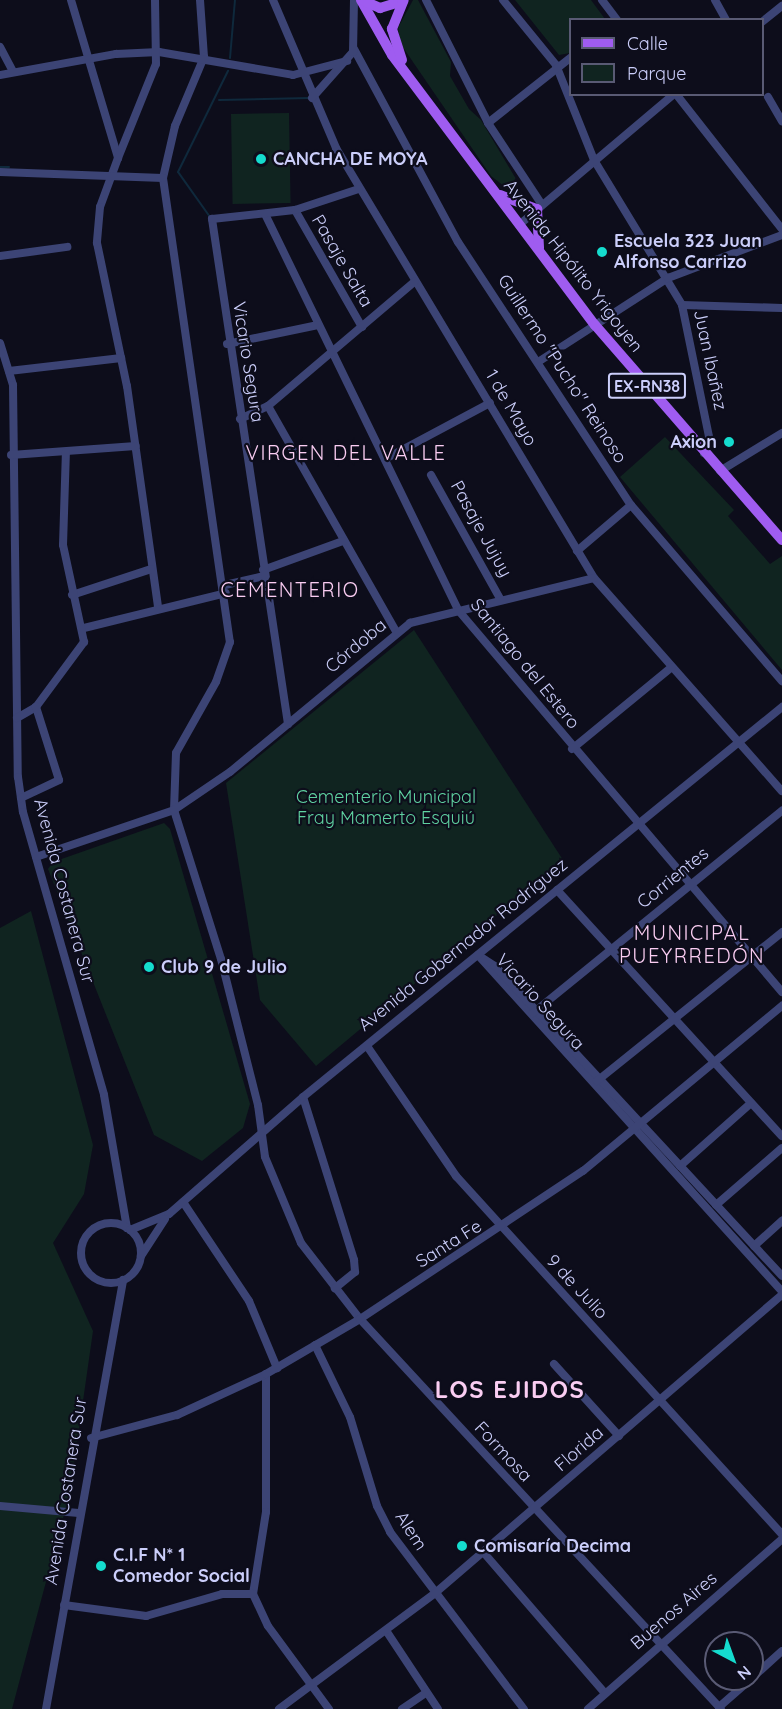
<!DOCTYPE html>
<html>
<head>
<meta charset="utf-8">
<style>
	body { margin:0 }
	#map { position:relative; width:782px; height:1709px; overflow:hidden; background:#0d0d1b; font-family:Quicksand,sans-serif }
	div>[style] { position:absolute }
	.green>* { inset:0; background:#102420; transform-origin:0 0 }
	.stream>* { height:2px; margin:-1px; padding:0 1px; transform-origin:1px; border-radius:1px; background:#0f293c }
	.minor>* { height:8px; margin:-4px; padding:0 4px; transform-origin:4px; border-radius:4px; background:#3c4475 }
	.minor>.ring { margin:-4px; padding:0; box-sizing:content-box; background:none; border:8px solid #3c4475; border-radius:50% }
	.major>* { height:10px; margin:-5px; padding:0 5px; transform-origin:5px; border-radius:5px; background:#9f5cf0 }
	.dots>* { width:16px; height:16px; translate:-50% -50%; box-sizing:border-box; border:3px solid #0d0d1b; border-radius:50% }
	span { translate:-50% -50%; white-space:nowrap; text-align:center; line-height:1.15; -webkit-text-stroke:4.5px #0d0d1b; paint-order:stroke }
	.shield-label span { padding:2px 4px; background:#0d0d1b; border:2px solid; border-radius:4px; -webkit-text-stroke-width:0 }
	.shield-label { font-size:16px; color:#cbcefa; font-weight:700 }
	.poi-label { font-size:18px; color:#cbcefa; font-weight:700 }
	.left { translate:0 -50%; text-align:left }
	.right { translate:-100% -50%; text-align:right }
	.street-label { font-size:18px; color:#cbcefa }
	.park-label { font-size:18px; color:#5fd2a1 }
	.neighbourhood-label { font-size:20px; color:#facdf2; letter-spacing:1.5px }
	.district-label { font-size:24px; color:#facdf2; font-weight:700; letter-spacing:1.5px }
	.legend { position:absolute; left:569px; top:18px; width:195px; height:78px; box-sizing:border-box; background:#0d0d1b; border:2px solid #595a74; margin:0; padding:8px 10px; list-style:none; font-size:18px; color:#cbcefa }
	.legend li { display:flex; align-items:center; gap:12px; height:30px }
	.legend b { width:30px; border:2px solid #595a74 }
	.north { position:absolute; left:704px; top:1631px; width:60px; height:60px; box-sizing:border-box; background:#0d0d1b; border:2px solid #595a74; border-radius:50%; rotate:139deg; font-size:16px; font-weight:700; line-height:24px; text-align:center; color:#cbcefa }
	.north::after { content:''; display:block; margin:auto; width:21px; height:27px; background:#15dcce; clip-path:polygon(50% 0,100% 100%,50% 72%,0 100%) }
</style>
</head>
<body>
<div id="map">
	<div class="green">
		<i style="clip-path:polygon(413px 0,418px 0,451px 62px,450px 76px,469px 109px,481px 120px,516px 179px,513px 193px,491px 176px,400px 43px,398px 28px)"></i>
		<i style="clip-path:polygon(515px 0,591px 0,605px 19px,570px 20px,570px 53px,559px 55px)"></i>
		<i style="left:289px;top:113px;width:90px;height:58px;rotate:89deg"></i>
		<i style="clip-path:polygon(665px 437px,734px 510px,728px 516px,770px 564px,782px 556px,782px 670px,620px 477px)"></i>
		<i style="clip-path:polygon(414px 630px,563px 860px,316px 1066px,260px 1000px,226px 783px)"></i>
		<i style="clip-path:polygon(164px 823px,170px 829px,250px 1104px,243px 1128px,202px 1161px,154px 1135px,48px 869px,53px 862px)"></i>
		<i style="clip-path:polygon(31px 911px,93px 1145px,84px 1194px,53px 1243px,93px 1331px,70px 1492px,12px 1709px,0 1709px,0 928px)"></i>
	</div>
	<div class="stream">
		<i style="left:230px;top:58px;width:58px;rotate:-85.1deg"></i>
		<i style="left:219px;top:100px;width:90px;rotate:-1.3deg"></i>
		<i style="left:0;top:167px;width:9px"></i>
		<i style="left:210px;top:217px;width:55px;rotate:-125.4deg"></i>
		<i style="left:178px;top:172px;width:113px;rotate:-63.7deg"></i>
	</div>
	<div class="minor">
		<i style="left:71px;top:0;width:165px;rotate:73.4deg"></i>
		<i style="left:118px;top:158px;width:52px;rotate:110.2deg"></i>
		<i style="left:100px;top:207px;width:36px;rotate:95deg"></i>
		<i style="left:97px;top:243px;width:146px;rotate:78.2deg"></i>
		<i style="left:127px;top:386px;width:223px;rotate:82deg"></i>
		<i style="left:200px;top:0;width:57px;rotate:86deg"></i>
		<i style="left:204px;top:57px;width:75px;rotate:112.8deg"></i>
		<i style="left:175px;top:126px;width:53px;rotate:103deg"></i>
		<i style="left:163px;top:178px;width:469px;rotate:81.8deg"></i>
		<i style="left:230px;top:642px;width:42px;rotate:109.3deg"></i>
		<i style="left:216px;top:682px;width:81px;rotate:119.4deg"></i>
		<i style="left:176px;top:753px;width:57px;rotate:92deg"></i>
		<i style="left:174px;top:810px;width:156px;rotate:72.5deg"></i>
		<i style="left:221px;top:959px;width:151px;rotate:75.8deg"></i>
		<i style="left:258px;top:1105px;width:52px;rotate:82.3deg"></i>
		<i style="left:265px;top:1157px;width:93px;rotate:67.3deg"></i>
		<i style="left:301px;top:1243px;width:96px;rotate:52.2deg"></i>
		<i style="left:360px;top:1319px;width:531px;rotate:47.21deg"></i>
		<i style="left:273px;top:0;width:161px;rotate:66.9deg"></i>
		<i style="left:336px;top:148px;width:501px;rotate:59.04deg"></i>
		<i style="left:594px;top:578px;width:284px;rotate:48.6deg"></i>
		<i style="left:426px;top:0;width:138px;rotate:63.2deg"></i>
		<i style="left:488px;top:123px;width:98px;rotate:56.6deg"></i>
		<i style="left:503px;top:0;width:84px;rotate:50.8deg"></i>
		<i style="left:556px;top:65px;width:102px;rotate:68.2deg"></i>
		<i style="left:594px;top:160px;width:170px;rotate:58.7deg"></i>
		<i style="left:682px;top:305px;width:135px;rotate:78.4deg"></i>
		<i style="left:709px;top:437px;width:17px;rotate:107deg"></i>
		<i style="left:602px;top:0;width:25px;rotate:53deg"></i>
		<i style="left:715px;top:0;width:23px;rotate:61deg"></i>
		<i style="left:762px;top:22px;width:26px;rotate:-39deg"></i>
		<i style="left:0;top:47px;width:27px;rotate:62deg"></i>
		<i style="left:354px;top:49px;width:219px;rotate:61.7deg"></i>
		<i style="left:458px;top:242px;width:315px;rotate:56.7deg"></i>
		<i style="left:631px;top:505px;width:232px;rotate:49.4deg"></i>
		<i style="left:0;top:75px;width:118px;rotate:-10.3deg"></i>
		<i style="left:116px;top:54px;width:43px;rotate:-2.7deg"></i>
		<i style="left:159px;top:52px;width:136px;rotate:9.7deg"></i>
		<i style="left:293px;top:75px;width:56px;rotate:-14.5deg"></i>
		<i style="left:676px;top:94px;width:172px;rotate:51.9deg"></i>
		<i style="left:768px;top:97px;width:28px;rotate:60deg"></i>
		<i style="left:312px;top:98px;width:62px;rotate:-48.3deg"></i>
		<i style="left:353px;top:52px;width:52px;rotate:-88.9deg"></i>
		<i style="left:488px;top:123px;width:105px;rotate:-38.4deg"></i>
		<i style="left:118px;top:158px;width:101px;rotate:-68deg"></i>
		<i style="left:156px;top:64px;width:64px;rotate:-90.9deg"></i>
		<i style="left:0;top:172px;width:163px;rotate:2.1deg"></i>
		<i style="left:295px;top:210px;width:135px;rotate:60.2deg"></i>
		<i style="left:265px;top:214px;width:441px;rotate:64deg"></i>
		<i style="left:458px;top:610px;width:501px;rotate:49.7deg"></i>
		<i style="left:519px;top:225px;width:203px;rotate:-40.2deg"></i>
		<i style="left:0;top:256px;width:68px;rotate:-7.7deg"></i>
		<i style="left:682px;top:305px;width:100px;rotate:1.7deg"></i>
		<i style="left:0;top:343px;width:44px;rotate:72.8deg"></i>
		<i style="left:13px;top:385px;width:392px;rotate:89.3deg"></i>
		<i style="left:18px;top:777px;width:35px;rotate:82deg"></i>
		<i style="left:23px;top:812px;width:294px;rotate:74deg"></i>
		<i style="left:104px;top:1095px;width:135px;rotate:80.2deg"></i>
		<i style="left:227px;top:344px;width:93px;rotate:-11.8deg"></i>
		<i style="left:538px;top:362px;width:155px;rotate:-32.9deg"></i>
		<i style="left:668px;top:278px;width:122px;rotate:-20.7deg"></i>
		<i style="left:9px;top:371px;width:113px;rotate:-6.6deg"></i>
		<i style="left:268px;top:406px;width:261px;rotate:60.4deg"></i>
		<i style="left:240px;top:419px;width:31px;rotate:-25deg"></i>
		<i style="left:268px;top:406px;width:192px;rotate:-40.3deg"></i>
		<i style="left:11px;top:455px;width:125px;rotate:-4.1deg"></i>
		<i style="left:385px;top:459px;width:119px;rotate:-28.1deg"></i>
		<i style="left:720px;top:471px;width:73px;rotate:-31.5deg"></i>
		<i style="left:431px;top:475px;width:143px;rotate:60.8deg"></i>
		<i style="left:577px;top:551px;width:71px;rotate:-40.4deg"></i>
		<i style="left:263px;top:570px;width:85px;rotate:-19.9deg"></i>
		<i style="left:225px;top:585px;width:40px;rotate:-13deg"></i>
		<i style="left:72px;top:595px;width:83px;rotate:-18.2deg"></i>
		<i style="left:84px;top:628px;width:146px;rotate:-13.8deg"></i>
		<i style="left:17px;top:718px;width:22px;rotate:-30deg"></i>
		<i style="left:36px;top:707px;width:81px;rotate:-53.6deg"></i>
		<i style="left:84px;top:642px;width:99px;rotate:-102.2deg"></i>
		<i style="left:63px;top:545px;width:93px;rotate:-88.2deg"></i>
		<i style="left:288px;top:724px;width:511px;rotate:-98.56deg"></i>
		<i style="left:212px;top:219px;width:83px;rotate:-6.2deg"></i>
		<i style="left:295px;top:210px;width:67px;rotate:-18.2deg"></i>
		<i style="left:572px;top:749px;width:129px;rotate:-39.4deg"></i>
		<i style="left:21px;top:798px;width:42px;rotate:-25.3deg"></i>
		<i style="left:59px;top:780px;width:77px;rotate:-107.5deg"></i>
		<i style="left:36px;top:857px;width:146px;rotate:-18.8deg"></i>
		<i style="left:174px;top:810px;width:68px;rotate:-34.2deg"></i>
		<i style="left:230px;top:772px;width:234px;rotate:-39.6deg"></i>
		<i style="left:410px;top:623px;width:189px;rotate:-13.7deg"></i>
		<i style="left:557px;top:890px;width:333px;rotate:47.6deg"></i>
		<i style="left:478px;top:955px;width:453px;rotate:47.9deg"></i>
		<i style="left:481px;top:957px;width:17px;rotate:33deg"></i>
		<i style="left:495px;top:966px;width:422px;rotate:47.2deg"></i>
		<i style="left:533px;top:1013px;width:321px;rotate:-39.1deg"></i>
		<i style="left:367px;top:1046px;width:158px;rotate:55.6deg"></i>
		<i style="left:456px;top:1176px;width:484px;rotate:47.7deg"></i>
		<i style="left:597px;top:1081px;width:238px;rotate:-38.8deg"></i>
		<i style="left:303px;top:1097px;width:171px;rotate:72.6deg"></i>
		<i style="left:354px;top:1260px;width:12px;rotate:85deg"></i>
		<i style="left:355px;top:1272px;width:26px;rotate:141deg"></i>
		<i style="left:680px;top:1166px;width:95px;rotate:-41.6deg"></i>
		<i style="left:183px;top:1202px;width:119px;rotate:56.3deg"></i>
		<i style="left:249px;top:1301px;width:73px;rotate:67.3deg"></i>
		<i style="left:716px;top:1205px;width:87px;rotate:-40.8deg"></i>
		<i class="ring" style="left:81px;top:1223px;width:52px;height:52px"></i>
		<i style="left:130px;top:1230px;width:42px;rotate:-22.3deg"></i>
		<i style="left:169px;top:1214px;width:178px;rotate:-41.1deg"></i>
		<i style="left:303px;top:1097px;width:618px;rotate:-39.15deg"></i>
		<i style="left:754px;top:1246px;width:38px;rotate:-42deg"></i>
		<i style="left:141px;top:1256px;width:44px;rotate:-57deg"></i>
		<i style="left:315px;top:1345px;width:80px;rotate:64.1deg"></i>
		<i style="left:350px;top:1417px;width:93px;rotate:73.1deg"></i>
		<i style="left:377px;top:1506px;width:29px;rotate:63deg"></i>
		<i style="left:390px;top:1532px;width:222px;rotate:52.9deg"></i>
		<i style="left:554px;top:1364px;width:97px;rotate:47.9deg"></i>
		<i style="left:266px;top:1374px;width:138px;rotate:90deg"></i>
		<i style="left:266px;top:1512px;width:83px;rotate:99deg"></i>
		<i style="left:253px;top:1594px;width:35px;rotate:65deg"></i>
		<i style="left:268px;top:1626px;width:103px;rotate:53.7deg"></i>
		<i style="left:91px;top:1438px;width:89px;rotate:-15deg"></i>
		<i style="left:177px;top:1415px;width:98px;rotate:-24.7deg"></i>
		<i style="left:266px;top:1374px;width:109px;rotate:-30.3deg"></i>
		<i style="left:360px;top:1319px;width:268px;rotate:-33.6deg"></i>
		<i style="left:583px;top:1171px;width:259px;rotate:-39.7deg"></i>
		<i style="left:0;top:1506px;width:79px;rotate:5.1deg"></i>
		<i style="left:484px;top:1553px;width:185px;rotate:49.2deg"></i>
		<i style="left:64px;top:1605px;width:83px;rotate:7.6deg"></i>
		<i style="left:146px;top:1616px;width:79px;rotate:-16.1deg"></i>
		<i style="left:222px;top:1594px;width:31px"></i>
		<i style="left:387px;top:1632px;width:92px;rotate:56.5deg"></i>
		<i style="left:752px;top:1678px;width:40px;rotate:-42deg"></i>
		<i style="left:719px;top:1707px;width:43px;rotate:-41.2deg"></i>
		<i style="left:46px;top:1709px;width:436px;rotate:-79.8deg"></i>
		<i style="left:279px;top:1709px;width:193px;rotate:-36.6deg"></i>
		<i style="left:434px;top:1594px;width:459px;rotate:-40.7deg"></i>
		<i style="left:402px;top:1709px;width:29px;rotate:-34deg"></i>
		<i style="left:588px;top:1709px;width:258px;rotate:-41.2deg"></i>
	</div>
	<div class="major">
		<i style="left:361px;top:0;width:63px;rotate:60.6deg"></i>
		<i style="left:392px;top:55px;width:338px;rotate:53.1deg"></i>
		<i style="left:595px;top:325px;width:285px;rotate:49deg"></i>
		<i style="left:362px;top:0;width:20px;rotate:24deg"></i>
		<i style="left:380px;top:8px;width:24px;rotate:-17deg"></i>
		<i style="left:402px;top:60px;width:33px;rotate:-108deg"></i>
		<i style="left:392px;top:29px;width:31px;rotate:-68deg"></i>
		<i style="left:500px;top:195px;width:40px;rotate:21deg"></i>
		<i style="left:537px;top:209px;width:39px;rotate:87deg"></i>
	</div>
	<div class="dots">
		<i style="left:261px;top:159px;background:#15dcce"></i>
		<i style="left:602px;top:252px;background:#15dcce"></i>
		<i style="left:729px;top:442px;background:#15dcce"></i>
		<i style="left:149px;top:967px;background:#15dcce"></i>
		<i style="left:462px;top:1546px;background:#15dcce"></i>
		<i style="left:101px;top:1566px;background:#15dcce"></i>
	</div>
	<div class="shield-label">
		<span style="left:647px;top:386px">EX-RN38</span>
	</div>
	<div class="poi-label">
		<span class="left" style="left:273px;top:159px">CANCHA DE MOYA</span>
		<span class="left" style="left:614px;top:252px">Escuela 323 Juan<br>Alfonso Carrizo</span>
		<span class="right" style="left:717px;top:442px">Axion</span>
		<span class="left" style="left:161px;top:967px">Club 9 de Julio</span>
		<span class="left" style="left:474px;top:1546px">Comisaría Decima</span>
		<span class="left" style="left:113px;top:1566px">C.I.F N* 1<br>Comedor Social</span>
	</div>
	<div class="street-label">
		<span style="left:342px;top:261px;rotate:60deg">Pasaje Salta</span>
		<span style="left:573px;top:266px;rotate:52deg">Avenida Hipólito Yrigoyen</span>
		<span style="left:710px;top:360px;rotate:78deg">Juan Ibañez</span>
		<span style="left:248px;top:362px;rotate:81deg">Vicario Segura</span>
		<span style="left:562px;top:369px;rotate:57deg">Guillermo "Pucho" Reinoso</span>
		<span style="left:511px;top:408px;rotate:60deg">1 de Mayo</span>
		<span style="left:481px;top:529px;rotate:61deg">Pasaje Jujuy</span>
		<span style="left:356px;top:646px;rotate:-40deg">Córdoba</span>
		<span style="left:525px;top:664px;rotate:51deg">Santiago del Estero</span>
		<span style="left:673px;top:878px;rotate:-39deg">Corrientes</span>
		<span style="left:64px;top:891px;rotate:75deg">Avenida Costanera Sur</span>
		<span style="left:463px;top:945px;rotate:-39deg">Avenida Gobernador Rodríguez</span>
		<span style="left:540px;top:1002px;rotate:48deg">Vicario Segura</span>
		<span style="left:449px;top:1244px;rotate:-32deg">Santa Fe</span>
		<span style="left:577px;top:1287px;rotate:47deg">9 de Julio</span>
		<span style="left:579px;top:1449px;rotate:-41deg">Florida</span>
		<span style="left:503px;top:1452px;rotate:47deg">Formosa</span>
		<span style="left:66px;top:1491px;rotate:-81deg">Avenida Costanera Sur</span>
		<span style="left:411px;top:1531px;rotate:57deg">Alem</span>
		<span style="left:674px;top:1611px;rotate:-41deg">Buenos Aires</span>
	</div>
	<div class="park-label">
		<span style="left:386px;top:808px">Cementerio Municipal<br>Fray Mamerto Esquiú</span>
	</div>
	<div class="neighbourhood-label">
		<span style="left:346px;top:452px">VIRGEN DEL VALLE</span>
		<span style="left:290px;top:589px">CEMENTERIO</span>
		<span style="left:692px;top:944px">MUNICIPAL<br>PUEYRREDÓN</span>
	</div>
	<div class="district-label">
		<span style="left:510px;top:1390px">LOS EJIDOS</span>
	</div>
	<ul class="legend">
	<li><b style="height:8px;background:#9f5cf0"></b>Calle</li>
	<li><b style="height:16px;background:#102420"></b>Parque</li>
	</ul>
	<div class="north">N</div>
</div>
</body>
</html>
